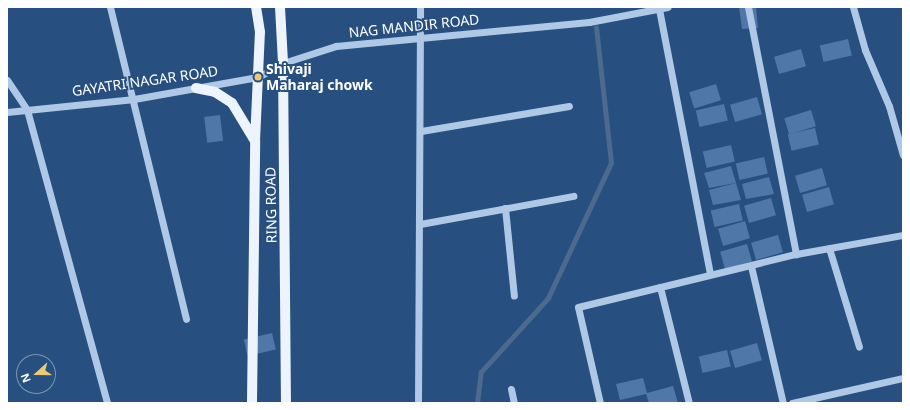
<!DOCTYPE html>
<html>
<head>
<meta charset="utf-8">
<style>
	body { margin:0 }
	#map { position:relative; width:910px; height:410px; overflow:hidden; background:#274f7f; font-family:"Noto Sans",sans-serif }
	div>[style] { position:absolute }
	.stream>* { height:4.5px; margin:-2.25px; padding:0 2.25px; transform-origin:2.25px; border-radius:2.25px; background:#4c6a8c }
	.building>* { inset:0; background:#4f78a8; transform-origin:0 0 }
	.minor>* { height:7px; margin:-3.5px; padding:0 3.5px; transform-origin:3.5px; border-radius:3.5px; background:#aec8e5 }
	.major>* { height:10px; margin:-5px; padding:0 5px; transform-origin:5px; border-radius:5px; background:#eef4fd }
	.dots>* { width:11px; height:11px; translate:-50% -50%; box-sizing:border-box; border:2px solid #274f7f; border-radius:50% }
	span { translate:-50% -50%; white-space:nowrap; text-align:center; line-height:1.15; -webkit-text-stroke:4px #274f7f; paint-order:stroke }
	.street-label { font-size:14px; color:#fff }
	.poi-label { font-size:14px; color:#fff; font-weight:700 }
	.left { translate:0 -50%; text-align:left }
	.frame { position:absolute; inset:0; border:8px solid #fff; pointer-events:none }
	.north { position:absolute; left:16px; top:354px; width:40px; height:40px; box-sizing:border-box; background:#274f7f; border:1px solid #7d95b2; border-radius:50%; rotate:249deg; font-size:11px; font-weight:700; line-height:16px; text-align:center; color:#fff }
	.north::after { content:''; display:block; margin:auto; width:14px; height:18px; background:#eec973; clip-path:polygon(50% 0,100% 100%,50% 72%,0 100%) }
</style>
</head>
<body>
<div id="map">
	<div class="stream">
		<i style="left:477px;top:403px;width:31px;rotate:-83deg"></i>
		<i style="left:481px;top:372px;width:100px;rotate:-47.8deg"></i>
		<i style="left:548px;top:298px;width:149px;rotate:-65deg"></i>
		<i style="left:611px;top:163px;width:136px;rotate:-96.3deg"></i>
	</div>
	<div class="building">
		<i style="clip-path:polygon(739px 7px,756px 7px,758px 28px,742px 29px)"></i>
		<i style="left:848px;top:39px;width:17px;height:29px;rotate:77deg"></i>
		<i style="left:801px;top:49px;width:18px;height:28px;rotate:74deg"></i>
		<i style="left:716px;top:84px;width:17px;height:28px;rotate:73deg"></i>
		<i style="left:757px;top:97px;width:18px;height:28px;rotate:74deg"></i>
		<i style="left:724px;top:104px;width:17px;height:29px;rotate:77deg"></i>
		<i style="left:811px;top:110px;width:17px;height:28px;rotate:73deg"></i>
		<i style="left:220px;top:115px;width:26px;height:16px;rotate:83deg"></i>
		<i style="left:815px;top:128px;width:17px;height:28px;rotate:77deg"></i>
		<i style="left:731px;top:145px;width:17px;height:29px;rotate:77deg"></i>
		<i style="left:764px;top:157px;width:17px;height:29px;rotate:77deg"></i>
		<i style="clip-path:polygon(731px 166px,736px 183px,709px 188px,704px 173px)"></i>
		<i style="left:822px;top:168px;width:18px;height:28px;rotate:74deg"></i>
		<i style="clip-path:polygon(769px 177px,774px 194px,746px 199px,742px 184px)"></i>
		<i style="clip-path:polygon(736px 183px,741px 200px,713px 205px,709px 190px)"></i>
		<i style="left:829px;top:187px;width:18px;height:28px;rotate:74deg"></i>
		<i style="left:771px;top:198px;width:18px;height:28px;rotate:74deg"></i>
		<i style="left:739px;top:204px;width:17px;height:29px;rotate:77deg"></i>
		<i style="left:745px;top:221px;width:18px;height:28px;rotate:74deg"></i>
		<i style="left:778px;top:235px;width:18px;height:28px;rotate:74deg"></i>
		<i style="left:747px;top:244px;width:18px;height:28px;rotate:74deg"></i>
		<i style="left:272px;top:333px;width:17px;height:29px;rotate:77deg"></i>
		<i style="left:757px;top:343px;width:18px;height:28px;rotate:74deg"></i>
		<i style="left:727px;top:350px;width:17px;height:29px;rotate:77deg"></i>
		<i style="clip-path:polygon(643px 378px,647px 393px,673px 386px,678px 403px,649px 403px,646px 394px,620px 400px,616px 384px)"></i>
	</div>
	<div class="minor">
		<i style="left:110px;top:7px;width:321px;rotate:76.3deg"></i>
		<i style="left:748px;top:7px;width:252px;rotate:79deg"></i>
		<i style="left:853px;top:7px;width:45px;rotate:74.4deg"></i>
		<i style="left:865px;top:50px;width:61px;rotate:66.8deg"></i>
		<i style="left:889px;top:106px;width:51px;rotate:74.1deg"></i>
		<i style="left:659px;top:9px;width:270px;rotate:79.1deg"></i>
		<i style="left:7px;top:80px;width:36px;rotate:56deg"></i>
		<i style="left:27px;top:110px;width:304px;rotate:74.7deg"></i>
		<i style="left:7px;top:112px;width:128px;rotate:-5.8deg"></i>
		<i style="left:134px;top:99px;width:126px;rotate:-10.1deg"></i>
		<i style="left:258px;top:77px;width:29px;rotate:-29deg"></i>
		<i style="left:283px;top:63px;width:56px;rotate:-17.8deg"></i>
		<i style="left:336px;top:46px;width:254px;rotate:-5.4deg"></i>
		<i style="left:589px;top:22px;width:80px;rotate:-10.8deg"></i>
		<i style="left:421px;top:131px;width:150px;rotate:-9.6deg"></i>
		<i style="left:505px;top:208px;width:88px;rotate:84.2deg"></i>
		<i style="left:420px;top:224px;width:156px;rotate:-10.4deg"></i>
		<i style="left:829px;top:248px;width:103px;rotate:73.1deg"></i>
		<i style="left:751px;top:266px;width:141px;rotate:76.9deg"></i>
		<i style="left:660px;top:287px;width:120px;rotate:76deg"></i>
		<i style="left:511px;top:389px;width:14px;rotate:78deg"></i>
		<i style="left:418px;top:403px;width:396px;rotate:-89.7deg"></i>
		<i style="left:600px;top:403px;width:98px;rotate:-102.9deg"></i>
		<i style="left:578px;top:307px;width:224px;rotate:-13.7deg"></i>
		<i style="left:796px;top:254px;width:109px;rotate:-10.1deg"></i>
		<i style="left:792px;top:403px;width:114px;rotate:-12.7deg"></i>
	</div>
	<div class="major">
		<i style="left:280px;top:7px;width:56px;rotate:86.9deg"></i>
		<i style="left:283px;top:63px;width:340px;rotate:89.5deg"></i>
		<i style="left:196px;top:88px;width:19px;rotate:12deg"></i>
		<i style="left:215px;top:92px;width:20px;rotate:33deg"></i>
		<i style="left:232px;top:103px;width:44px;rotate:58.8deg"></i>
		<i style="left:252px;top:403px;width:262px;rotate:-89.3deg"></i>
		<i style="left:255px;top:141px;width:109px;rotate:-87.4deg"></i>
		<i style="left:260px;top:32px;width:25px;rotate:-99deg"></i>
	</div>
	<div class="dots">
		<i style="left:258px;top:77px;background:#eec973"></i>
	</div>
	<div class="street-label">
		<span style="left:414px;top:26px;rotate:-6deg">NAG MANDIR ROAD</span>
		<span style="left:145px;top:81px;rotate:-8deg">GAYATRI NAGAR ROAD</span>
		<span style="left:271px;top:205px;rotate:-91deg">RING ROAD</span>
	</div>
	<div class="poi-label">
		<span class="left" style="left:266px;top:77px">Shivaji<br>Maharaj chowk</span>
	</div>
	<div class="frame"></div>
	<div class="north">N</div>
</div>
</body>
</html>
